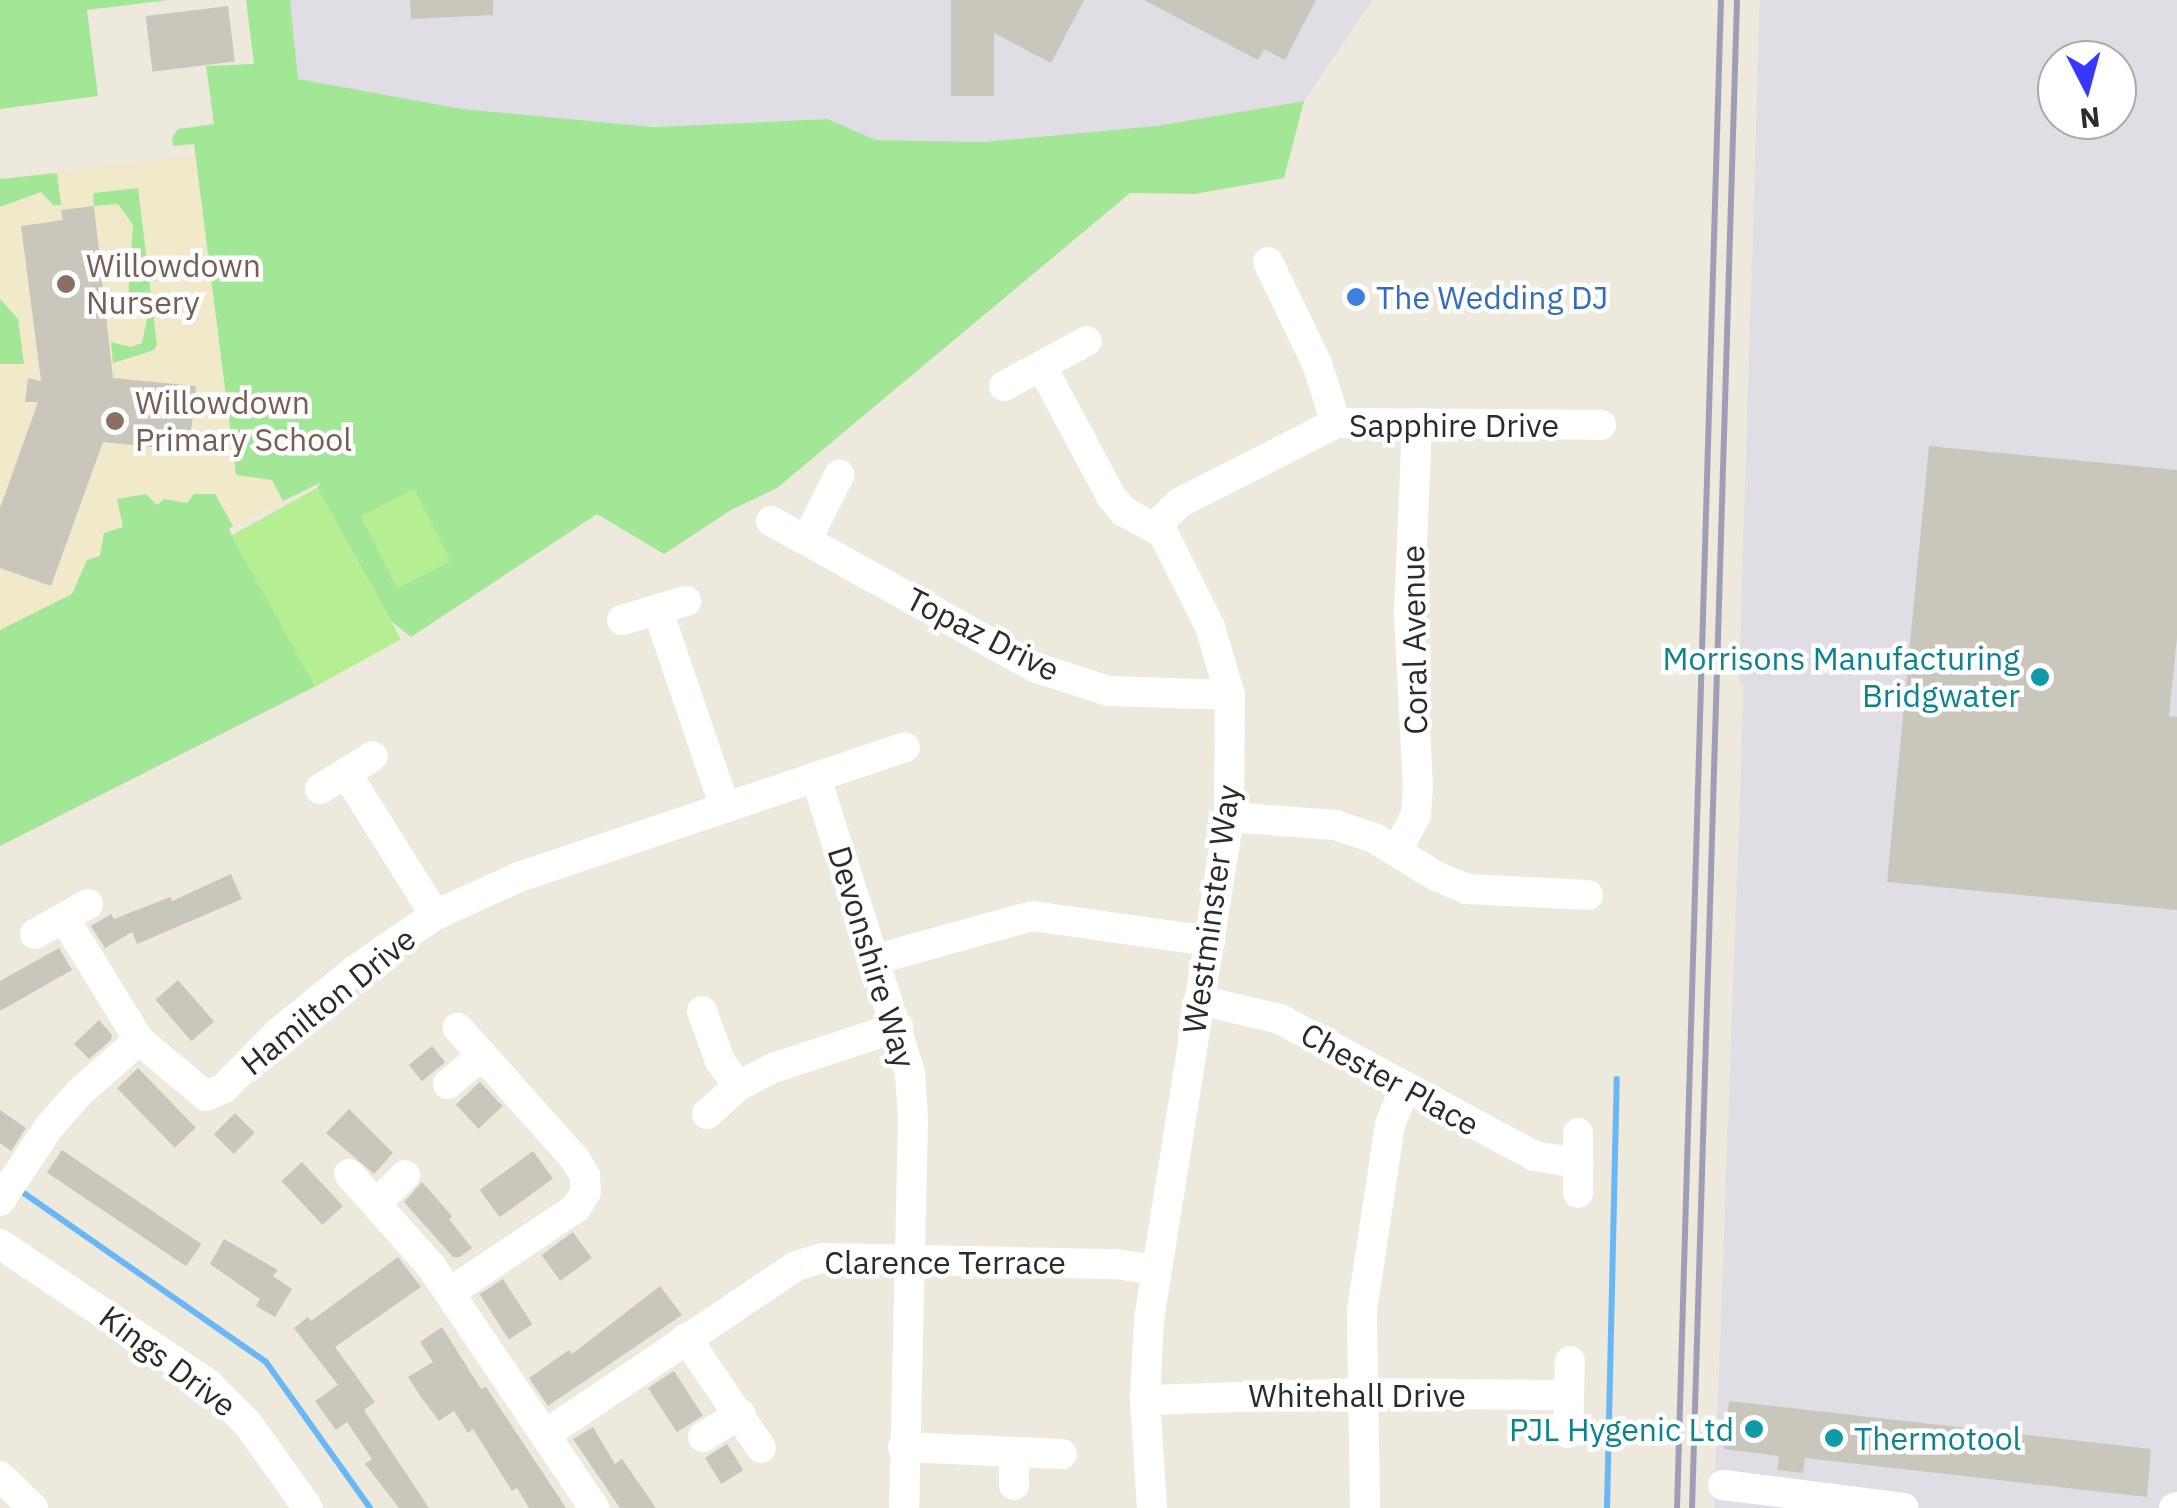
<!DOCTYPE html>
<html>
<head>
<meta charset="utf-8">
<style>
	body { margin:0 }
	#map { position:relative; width:2177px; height:1508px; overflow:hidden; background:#ede9dc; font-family:"IBM Plex Sans",sans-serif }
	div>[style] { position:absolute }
	.industrial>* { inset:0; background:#e1dde5 }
	.education>* { inset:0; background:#f0eacb }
	.green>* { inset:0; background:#a2e796 }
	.pitch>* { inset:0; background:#b6ef91; transform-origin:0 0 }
	.stream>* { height:6px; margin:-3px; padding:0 3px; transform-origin:3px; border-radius:3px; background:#69b7f5 }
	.building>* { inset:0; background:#c9c7bb; transform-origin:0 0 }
	.minor>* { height:30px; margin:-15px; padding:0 15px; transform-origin:15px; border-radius:15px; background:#fff }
	.rail>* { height:6px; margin:-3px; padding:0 3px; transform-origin:3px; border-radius:3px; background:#9f9eb6 }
	.dots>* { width:28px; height:28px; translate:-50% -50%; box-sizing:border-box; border:5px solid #fff; border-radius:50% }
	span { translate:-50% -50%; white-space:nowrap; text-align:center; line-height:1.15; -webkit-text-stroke:9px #fff; paint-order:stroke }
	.education-label { font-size:32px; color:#785e54 }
	.left { translate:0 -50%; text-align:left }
	.shop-label { font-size:32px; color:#366cbe }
	.street-label { font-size:32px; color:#2b2b2b }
	.culture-label { font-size:32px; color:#0d838f }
	.right { translate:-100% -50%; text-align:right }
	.north { position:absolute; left:2037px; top:40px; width:100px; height:100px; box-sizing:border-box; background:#fff; border:2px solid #aaa; border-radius:50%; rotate:174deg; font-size:28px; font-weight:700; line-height:40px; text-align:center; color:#2b2b2b }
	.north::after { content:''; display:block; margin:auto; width:35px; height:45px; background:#3738ff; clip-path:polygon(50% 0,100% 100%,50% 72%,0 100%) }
</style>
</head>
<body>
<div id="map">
	<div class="industrial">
		<i style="clip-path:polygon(275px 0,1372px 0,1304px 101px,1156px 126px,984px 142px,874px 140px,828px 119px,289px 142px)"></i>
		<i style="clip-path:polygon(evenodd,1760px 0,2177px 0,2177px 1508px,1714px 1508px,1744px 685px,1739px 681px,1760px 0,2057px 60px,2117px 60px,2117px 120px,2057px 120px,2057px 60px)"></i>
	</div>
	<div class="education">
		<i style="clip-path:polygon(196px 155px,234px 453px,321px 482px,0 646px,0 179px)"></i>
	</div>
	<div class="green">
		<i style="clip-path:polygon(0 0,169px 0,87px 10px,98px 96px,0 109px)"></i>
		<i style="clip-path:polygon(246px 0,290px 0,298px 79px,462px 109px,652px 127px,828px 119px,875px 140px,984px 142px,1156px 126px,1304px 101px,1284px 178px,1195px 194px,1130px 193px,777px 488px,731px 510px,664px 554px,597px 514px,411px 637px,391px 621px,317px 488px,320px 483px,283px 501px,272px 480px,236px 475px,194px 144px,173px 146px,172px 138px,178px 129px,214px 124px,206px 66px,254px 64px)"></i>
		<i style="clip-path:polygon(57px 173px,61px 205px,53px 205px,41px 192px,0 207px,0 179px)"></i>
		<i style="clip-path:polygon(138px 188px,157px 345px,154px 350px,113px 363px,111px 342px,131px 347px,142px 343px,147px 319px,128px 301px,133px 225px,118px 204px,94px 206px,93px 197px,94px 193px)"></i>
		<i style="clip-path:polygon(0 299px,18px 319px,24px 364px,0 364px)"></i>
		<i style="clip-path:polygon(146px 494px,157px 505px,164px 499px,187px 503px,194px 494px,215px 494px,233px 526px,229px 529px,232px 536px,316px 686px,0 846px,0 630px,72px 594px,87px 560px,100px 556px,104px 533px,123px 527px,117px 499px)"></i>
	</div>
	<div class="pitch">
		<i style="left:317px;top:488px;width:173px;height:98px;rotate:61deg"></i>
		<i style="left:414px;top:489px;width:81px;height:60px;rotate:63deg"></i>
	</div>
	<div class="stream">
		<i style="left:18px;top:1189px;width:302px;rotate:34.9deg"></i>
		<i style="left:266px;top:1362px;width:179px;rotate:54.5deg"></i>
		<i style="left:1607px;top:1508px;width:429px;rotate:-88.7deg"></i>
	</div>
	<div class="building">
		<i style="clip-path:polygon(410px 0,493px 0,493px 15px,411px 19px)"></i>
		<i style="clip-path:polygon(951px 0,1084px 0,1051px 63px,994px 33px,994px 96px,951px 96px)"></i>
		<i style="clip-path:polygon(1144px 0,1316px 0,1285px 60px,1264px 49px,1258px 60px)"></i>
		<i style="left:228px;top:6px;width:56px;height:83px;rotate:83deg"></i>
		<i style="clip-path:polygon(94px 206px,113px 378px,196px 386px,189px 451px,103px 442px,51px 586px,0 568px,0 508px,38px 402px,25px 402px,28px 378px,41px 381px,21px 226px,63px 220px,61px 210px)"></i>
		<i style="clip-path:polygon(1929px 446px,2177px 470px,2177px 637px,2169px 716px,2177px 717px,2177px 910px,1887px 882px)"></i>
		<i style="clip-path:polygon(231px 874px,242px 899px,137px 944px,132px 932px,105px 948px,91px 926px,111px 914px,114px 919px,170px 897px,172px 901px)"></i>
		<i style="clip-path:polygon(59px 948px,72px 970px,0 1011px,0 981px)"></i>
		<i style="left:178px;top:980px;width:55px;height:30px;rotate:49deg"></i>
		<i style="clip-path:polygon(99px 1020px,112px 1035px,111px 1040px,89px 1059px,74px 1044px)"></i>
		<i style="left:432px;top:1046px;width:21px;height:30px;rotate:51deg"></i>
		<i style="left:138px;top:1068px;width:83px;height:29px;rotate:46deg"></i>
		<i style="left:480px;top:1082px;width:33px;height:33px;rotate:47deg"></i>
		<i style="clip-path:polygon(349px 1109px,393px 1153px,374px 1174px,326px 1133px)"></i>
		<i style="clip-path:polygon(0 1110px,26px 1128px,11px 1151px,0 1143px)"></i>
		<i style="left:235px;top:1113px;width:28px;height:30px;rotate:45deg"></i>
		<i style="left:62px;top:1150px;width:168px;height:27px;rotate:34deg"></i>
		<i style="left:533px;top:1151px;width:34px;height:66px;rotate:54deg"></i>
		<i style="left:302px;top:1162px;width:60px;height:28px;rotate:47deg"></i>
		<i style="clip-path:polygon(422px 1182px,452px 1216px,449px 1219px,472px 1248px,460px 1257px,453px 1257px,404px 1202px)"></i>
		<i style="left:573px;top:1232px;width:32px;height:39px;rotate:54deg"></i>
		<i style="clip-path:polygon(224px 1239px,278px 1270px,273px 1276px,292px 1289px,275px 1317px,256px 1306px,260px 1299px,210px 1264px)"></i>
		<i style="clip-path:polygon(398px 1257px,421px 1287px,335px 1347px,375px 1402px,364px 1410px,429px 1508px,399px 1508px,365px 1464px,372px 1459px,347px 1422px,336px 1430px,315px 1401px,338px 1385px,294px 1328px,308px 1317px,311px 1321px)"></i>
		<i style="left:503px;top:1279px;width:54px;height:28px;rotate:57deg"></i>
		<i style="clip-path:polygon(660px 1286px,682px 1315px,548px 1406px,529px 1378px,569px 1350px,572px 1354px)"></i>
		<i style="clip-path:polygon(442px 1327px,481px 1389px,486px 1387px,566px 1508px,529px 1508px,517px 1488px,512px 1491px,473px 1429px,468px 1433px,454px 1411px,439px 1421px,421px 1397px,408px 1377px,433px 1362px,420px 1342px)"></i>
		<i style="left:674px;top:1371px;width:53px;height:31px;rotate:57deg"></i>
		<i style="clip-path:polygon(1729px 1401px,2151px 1449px,2147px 1497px,1805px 1458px,1803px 1473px,1777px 1470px,1779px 1456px,1724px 1449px)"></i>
		<i style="clip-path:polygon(593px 1427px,615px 1464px,622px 1459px,656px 1508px,620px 1508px,573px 1439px)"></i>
		<i style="left:727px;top:1444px;width:31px;height:26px;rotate:58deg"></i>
	</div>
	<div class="minor">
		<i style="left:1268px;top:262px;width:113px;rotate:64.3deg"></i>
		<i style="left:1317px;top:364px;width:62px;rotate:72.1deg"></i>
		<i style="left:1042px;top:367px;width:146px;rotate:61.9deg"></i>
		<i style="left:1111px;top:496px;width:19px;rotate:51deg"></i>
		<i style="left:1123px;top:511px;width:46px;rotate:28.8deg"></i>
		<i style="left:1163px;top:533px;width:105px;rotate:63.4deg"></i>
		<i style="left:1210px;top:627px;width:71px;rotate:73.6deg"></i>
		<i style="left:1230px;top:695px;width:122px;rotate:90.5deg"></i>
		<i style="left:1229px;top:817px;width:509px;rotate:99.04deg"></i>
		<i style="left:1149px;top:1320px;width:80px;rotate:92.9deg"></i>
		<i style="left:1145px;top:1400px;width:108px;rotate:86.3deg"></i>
		<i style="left:1004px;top:386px;width:94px;rotate:-28.5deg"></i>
		<i style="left:771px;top:521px;width:301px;rotate:29deg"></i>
		<i style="left:1034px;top:667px;width:78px;rotate:18deg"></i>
		<i style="left:1108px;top:691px;width:122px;rotate:1.9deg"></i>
		<i style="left:1156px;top:526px;width:33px;rotate:-45deg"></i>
		<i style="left:1179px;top:503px;width:176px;rotate:-27deg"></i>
		<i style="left:1336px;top:423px;width:265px;rotate:0.4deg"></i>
		<i style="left:807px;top:539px;width:72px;rotate:-63.4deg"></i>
		<i style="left:658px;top:611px;width:208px;rotate:71.2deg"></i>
		<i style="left:622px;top:620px;width:67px;rotate:-16.5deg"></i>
		<i style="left:346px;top:773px;width:168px;rotate:57.9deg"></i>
		<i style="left:816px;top:778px;width:310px;rotate:72.3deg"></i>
		<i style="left:910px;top:1073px;width:46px;rotate:86.3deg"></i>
		<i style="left:913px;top:1119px;width:389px;rotate:91.3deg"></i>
		<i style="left:320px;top:789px;width:62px;rotate:-31.9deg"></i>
		<i style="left:1229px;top:817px;width:106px;rotate:4.3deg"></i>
		<i style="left:1335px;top:825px;width:41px;rotate:18.4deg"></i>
		<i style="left:1374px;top:838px;width:73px;rotate:31.5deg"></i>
		<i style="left:1436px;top:876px;width:33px;rotate:23deg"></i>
		<i style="left:1466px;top:889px;width:122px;rotate:2.8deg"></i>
		<i style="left:1397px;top:851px;width:41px;rotate:-62.2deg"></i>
		<i style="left:1416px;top:815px;width:28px;rotate:-86deg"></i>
		<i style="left:1418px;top:787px;width:173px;rotate:-93deg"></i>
		<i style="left:1409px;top:614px;width:191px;rotate:-87.6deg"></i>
		<i style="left:64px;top:918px;width:143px;rotate:58.4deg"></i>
		<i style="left:35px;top:934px;width:61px;rotate:-29.5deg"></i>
		<i style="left:877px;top:959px;width:161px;rotate:-15.5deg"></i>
		<i style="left:1032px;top:916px;width:180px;rotate:8deg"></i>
		<i style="left:1199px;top:1000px;width:83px;rotate:13.2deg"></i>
		<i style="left:1280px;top:1019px;width:289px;rotate:28.3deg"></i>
		<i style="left:1534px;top:1156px;width:45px;rotate:9deg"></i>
		<i style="left:702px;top:1011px;width:53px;rotate:70.2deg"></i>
		<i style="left:720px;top:1061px;width:31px;rotate:54deg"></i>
		<i style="left:448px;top:1084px;width:42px;rotate:-40.2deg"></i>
		<i style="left:707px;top:1114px;width:42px;rotate:-42.1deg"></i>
		<i style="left:738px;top:1086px;width:39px;rotate:-27deg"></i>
		<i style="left:773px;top:1068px;width:132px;rotate:-18.2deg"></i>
		<i style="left:349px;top:1174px;width:123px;rotate:48.3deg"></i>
		<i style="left:431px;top:1266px;width:292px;rotate:56deg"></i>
		<i style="left:1578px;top:1193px;width:60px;rotate:-90deg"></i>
		<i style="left:0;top:1201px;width:89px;rotate:-56.5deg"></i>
		<i style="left:49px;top:1127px;width:45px;rotate:-48.6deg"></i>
		<i style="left:79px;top:1093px;width:80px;rotate:-41.5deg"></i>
		<i style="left:139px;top:1040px;width:87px;rotate:39.9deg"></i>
		<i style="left:206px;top:1096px;width:20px;rotate:-24deg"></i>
		<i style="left:224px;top:1088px;width:77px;rotate:-45.5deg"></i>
		<i style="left:278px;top:1033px;width:98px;rotate:-39.2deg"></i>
		<i style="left:354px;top:971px;width:98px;rotate:-34.7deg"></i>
		<i style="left:435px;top:915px;width:92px;rotate:-24.3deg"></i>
		<i style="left:519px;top:877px;width:407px;rotate:-18.6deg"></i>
		<i style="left:378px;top:1202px;width:38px;rotate:-45deg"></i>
		<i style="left:0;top:1244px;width:251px;rotate:33.9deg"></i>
		<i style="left:208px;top:1384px;width:57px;rotate:45deg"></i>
		<i style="left:248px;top:1424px;width:103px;rotate:54.5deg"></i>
		<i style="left:449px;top:1293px;width:153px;rotate:-33.8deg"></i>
		<i style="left:576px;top:1208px;width:19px;rotate:-58deg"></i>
		<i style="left:586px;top:1192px;width:16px;rotate:-94deg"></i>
		<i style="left:585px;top:1176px;width:20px;rotate:-120deg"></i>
		<i style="left:575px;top:1159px;width:176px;rotate:-131.8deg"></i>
		<i style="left:686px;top:1338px;width:133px;rotate:55.7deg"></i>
		<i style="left:1145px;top:1400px;width:217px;rotate:-1.8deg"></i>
		<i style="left:1362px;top:1393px;width:207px;rotate:0.6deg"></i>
		<i style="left:1568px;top:1433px;width:72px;rotate:-88.4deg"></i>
		<i style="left:546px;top:1434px;width:301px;rotate:-33.9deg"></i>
		<i style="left:796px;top:1266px;width:27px;rotate:-17deg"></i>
		<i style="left:822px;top:1258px;width:293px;rotate:1.2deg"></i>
		<i style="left:1115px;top:1264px;width:42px;rotate:8.1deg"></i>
		<i style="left:703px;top:1437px;width:44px;rotate:-31.9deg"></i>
		<i style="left:903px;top:1447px;width:159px;rotate:2.5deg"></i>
		<i style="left:0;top:1476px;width:46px;rotate:44.1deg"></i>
		<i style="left:1014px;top:1485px;width:32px;rotate:-90deg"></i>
		<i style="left:1723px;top:1485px;width:182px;rotate:7.2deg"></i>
		<i style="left:1365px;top:1508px;width:198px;rotate:-90.9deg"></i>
		<i style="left:1362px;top:1310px;width:187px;rotate:-81.4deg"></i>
		<i style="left:1390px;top:1125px;width:39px;rotate:-69deg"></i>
		<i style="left:2174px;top:1508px;width:3px;rotate:-18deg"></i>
	</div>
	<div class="rail">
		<i style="left:1677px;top:1508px;width:1509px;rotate:-88.33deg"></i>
		<i style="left:1692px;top:1508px;width:1509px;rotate:-88.29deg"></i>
	</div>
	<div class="dots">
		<i style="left:66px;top:284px;background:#8d6e63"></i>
		<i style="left:1356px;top:297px;background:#3f7fe0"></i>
		<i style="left:115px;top:421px;background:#8d6e63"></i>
		<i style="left:2040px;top:677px;background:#0f9aa8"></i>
		<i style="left:1754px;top:1429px;background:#0f9aa8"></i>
		<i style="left:1834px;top:1438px;background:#0f9aa8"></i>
	</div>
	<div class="education-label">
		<span class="left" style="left:86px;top:284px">Willowdown<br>Nursery</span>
		<span class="left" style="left:135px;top:421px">Willowdown<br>Primary School</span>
	</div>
	<div class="shop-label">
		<span class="left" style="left:1376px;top:297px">The Wedding DJ</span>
	</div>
	<div class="street-label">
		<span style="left:1454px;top:425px">Sapphire Drive</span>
		<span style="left:983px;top:634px;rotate:27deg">Topaz Drive</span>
		<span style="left:1414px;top:640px;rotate:-91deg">Coral Avenue</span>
		<span style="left:1211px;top:909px;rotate:-82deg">Westminster Way</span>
		<span style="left:872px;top:957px;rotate:73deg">Devonshire Way</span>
		<span style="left:328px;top:1001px;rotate:-39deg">Hamilton Drive</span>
		<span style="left:1390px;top:1079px;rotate:29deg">Chester Place</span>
		<span style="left:945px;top:1262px">Clarence Terrace</span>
		<span style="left:168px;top:1361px;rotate:37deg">Kings Drive</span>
		<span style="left:1357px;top:1395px">Whitehall Drive</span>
	</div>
	<div class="culture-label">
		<span class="right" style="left:2020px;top:677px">Morrisons Manufacturing<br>Bridgwater</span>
		<span class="right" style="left:1734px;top:1429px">PJL Hygenic Ltd</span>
		<span class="left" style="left:1854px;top:1438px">Thermotool</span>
	</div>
	<div class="north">N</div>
</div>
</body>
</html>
